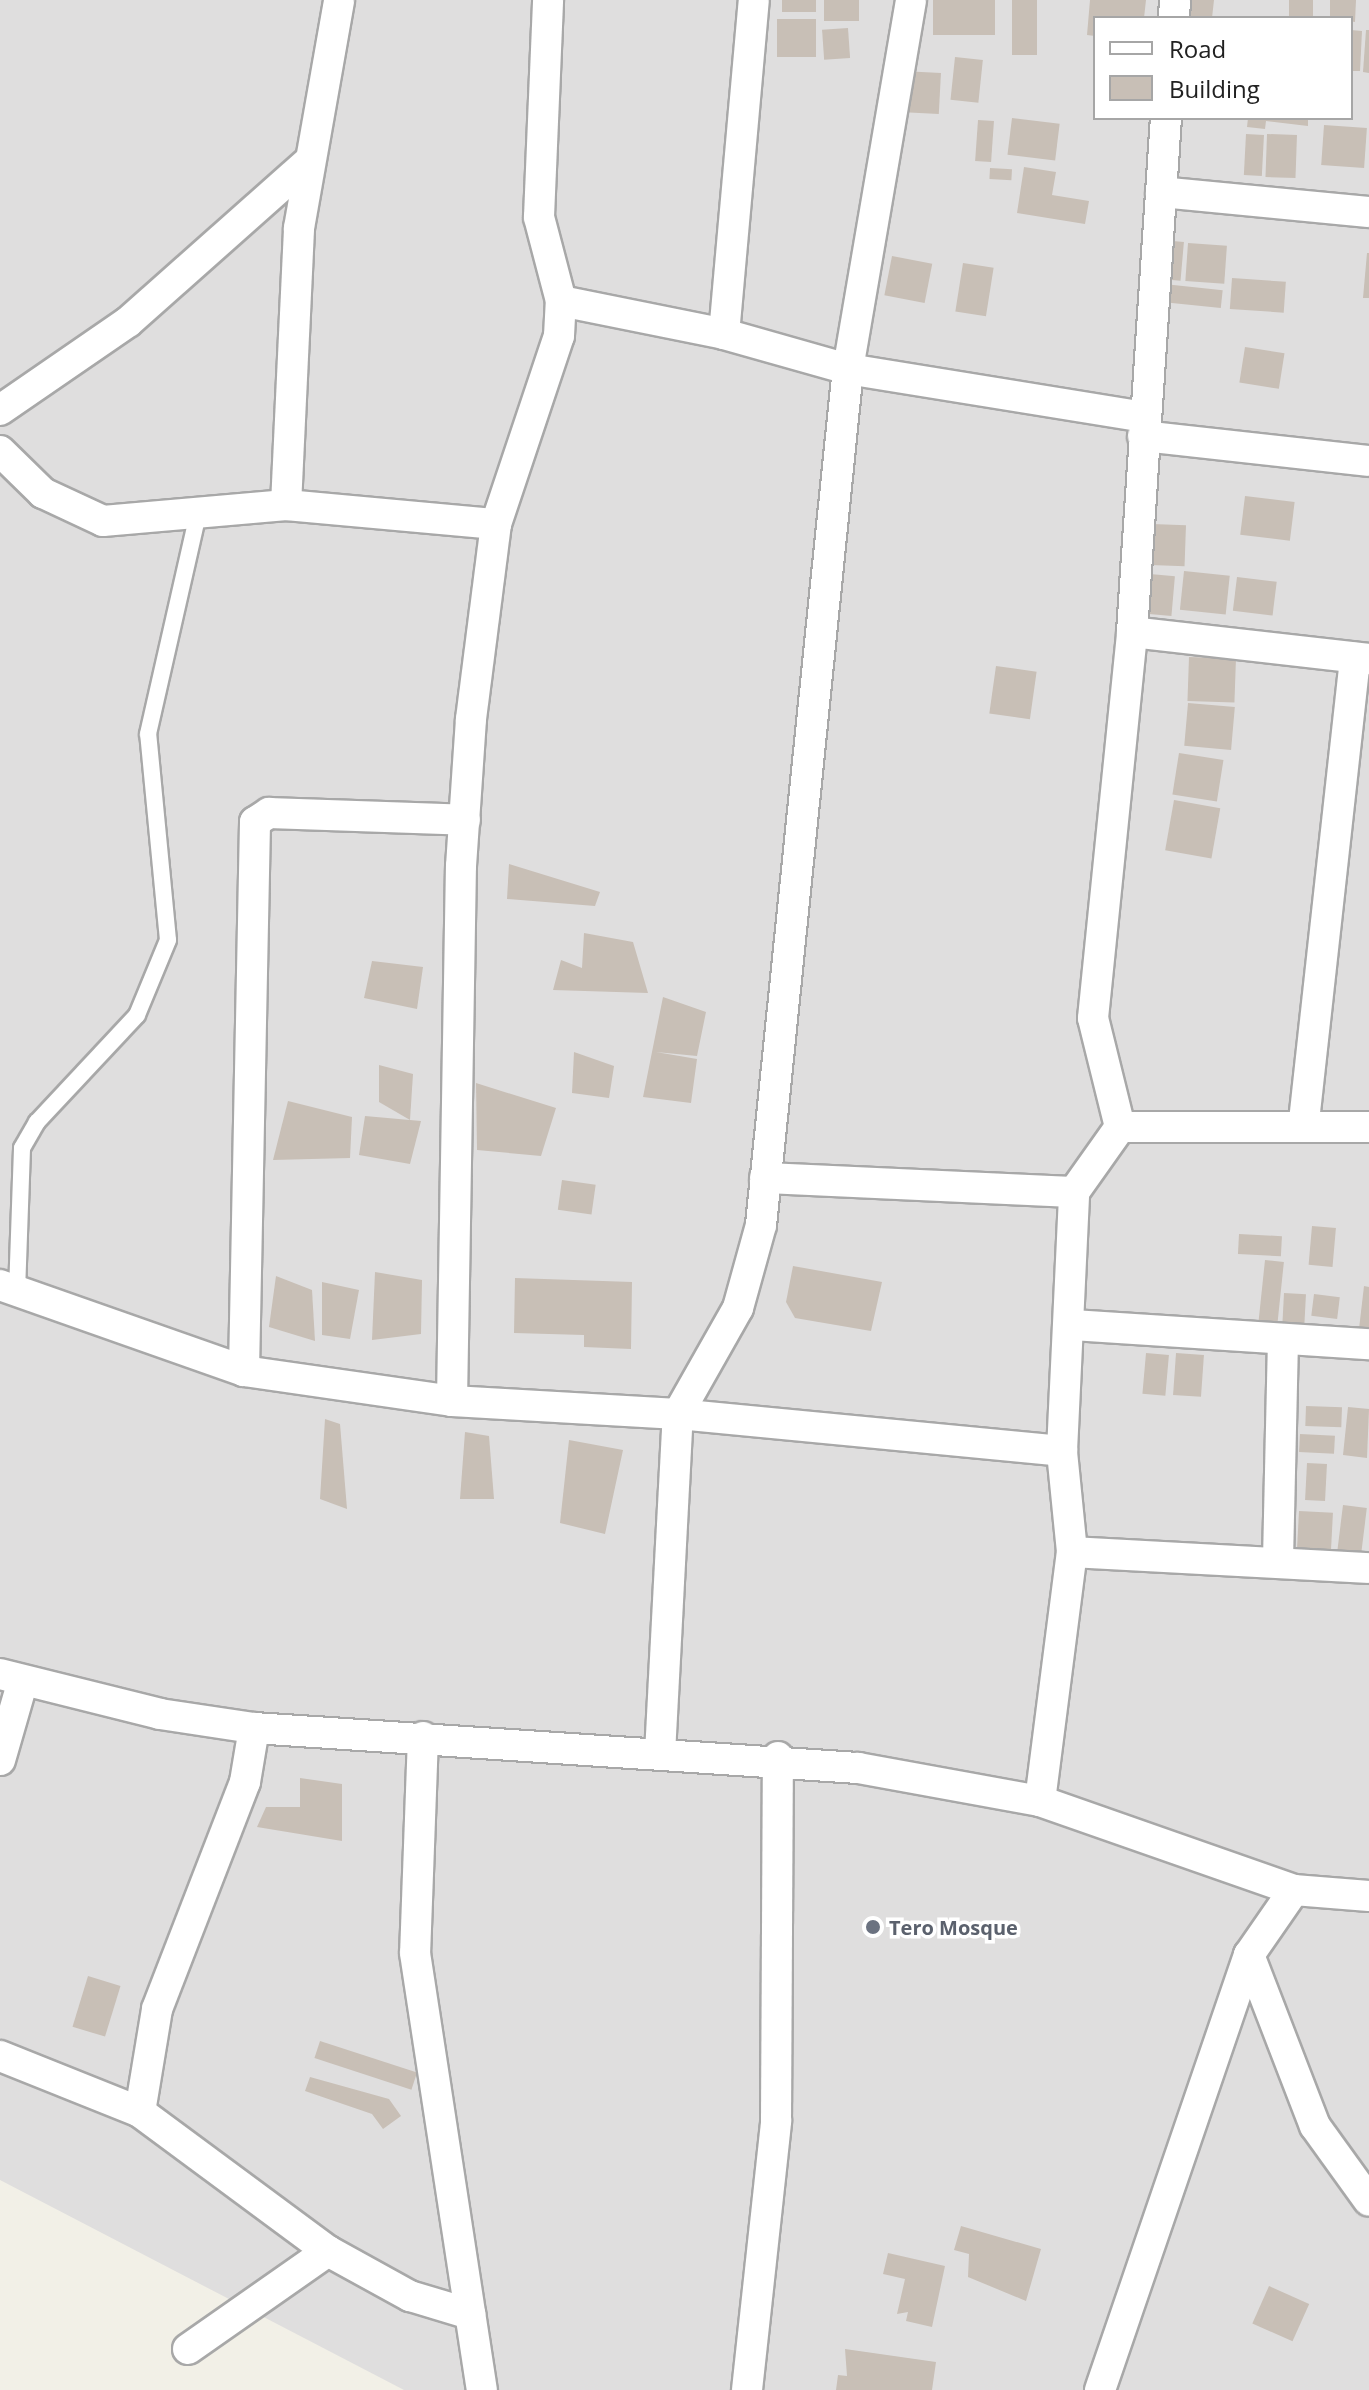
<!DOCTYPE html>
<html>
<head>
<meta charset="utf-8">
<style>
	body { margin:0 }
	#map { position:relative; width:1369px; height:2390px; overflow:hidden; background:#f2f0e7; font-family:"Open Sans",sans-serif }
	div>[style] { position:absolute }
	.residential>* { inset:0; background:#dfdede }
	.building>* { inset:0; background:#c8bfb6; transform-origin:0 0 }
	.roads { filter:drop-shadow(2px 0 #a8a8a8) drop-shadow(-2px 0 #a8a8a8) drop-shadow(0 2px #a8a8a8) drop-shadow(0 -2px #a8a8a8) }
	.lane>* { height:16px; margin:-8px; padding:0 8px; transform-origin:8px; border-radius:8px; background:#fff }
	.street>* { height:30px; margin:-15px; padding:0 15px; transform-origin:15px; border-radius:15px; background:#fff }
	.dots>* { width:22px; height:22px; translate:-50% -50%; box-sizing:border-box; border:4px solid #fff; border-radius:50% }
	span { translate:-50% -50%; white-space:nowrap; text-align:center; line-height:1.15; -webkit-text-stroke:7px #fff; paint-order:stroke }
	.worship-label { font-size:20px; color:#5b616d; font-weight:700 }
	.left { translate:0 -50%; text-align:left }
	.legend { position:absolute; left:1093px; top:16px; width:260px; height:104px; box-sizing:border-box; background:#fff; border:2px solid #a6a6a6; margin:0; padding:10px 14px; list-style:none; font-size:24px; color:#212121 }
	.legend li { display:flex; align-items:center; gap:16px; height:40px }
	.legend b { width:40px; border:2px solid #a6a6a6 }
</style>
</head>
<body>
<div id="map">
	<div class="residential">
		<i style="clip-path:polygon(evenodd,0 0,1369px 0,1369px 2390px,404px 2390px,0 2180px,0 0,1095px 18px,1351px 18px,1351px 118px,1095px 118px,1095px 18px)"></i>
	</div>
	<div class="building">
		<i style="left:782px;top:0;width:34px;height:12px"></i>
		<i style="left:824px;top:0;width:35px;height:21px"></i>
		<i style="left:933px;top:0;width:62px;height:35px"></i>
		<i style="left:1012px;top:0;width:25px;height:55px"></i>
		<i style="clip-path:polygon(1090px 0,1146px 0,1144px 18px,1095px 18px,1095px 36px,1087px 35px)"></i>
		<i style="clip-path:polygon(1190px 0,1214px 0,1212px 18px,1188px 18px)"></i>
		<i style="left:1289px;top:0;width:24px;height:18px"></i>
		<i style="clip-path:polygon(1330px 0,1356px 0,1355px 22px,1330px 18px)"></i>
		<i style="left:777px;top:19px;width:39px;height:38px"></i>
		<i style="left:848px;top:28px;width:30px;height:26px;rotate:86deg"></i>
		<i style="clip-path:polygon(1351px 30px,1362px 31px,1360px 71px,1351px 71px)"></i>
		<i style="clip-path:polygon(1366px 30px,1369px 30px,1369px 73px,1363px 72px)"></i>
		<i style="left:955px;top:57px;width:28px;height:43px;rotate:6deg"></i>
		<i style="left:902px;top:71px;width:39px;height:41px;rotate:3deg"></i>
		<i style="left:1012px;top:118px;width:48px;height:37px;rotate:7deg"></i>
		<i style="clip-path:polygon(1248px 118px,1308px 118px,1308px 126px,1266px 121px,1265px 129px,1247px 127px)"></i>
		<i style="left:978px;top:120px;width:16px;height:41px;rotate:4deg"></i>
		<i style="left:1324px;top:125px;width:43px;height:40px;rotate:4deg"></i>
		<i style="left:1246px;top:134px;width:18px;height:41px;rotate:3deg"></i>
		<i style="left:1267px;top:134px;width:30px;height:43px;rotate:2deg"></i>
		<i style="clip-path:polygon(1024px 167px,1056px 172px,1052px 195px,1089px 201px,1085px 224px,1017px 213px)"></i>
		<i style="left:990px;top:168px;width:22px;height:11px;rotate:3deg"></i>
		<i style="left:1161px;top:240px;width:23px;height:39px;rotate:5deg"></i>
		<i style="left:1188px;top:243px;width:39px;height:38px;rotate:4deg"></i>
		<i style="clip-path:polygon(1367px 253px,1369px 253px,1369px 298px,1363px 298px)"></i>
		<i style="left:892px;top:256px;width:41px;height:40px;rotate:11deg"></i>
		<i style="left:963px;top:263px;width:31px;height:49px;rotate:9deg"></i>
		<i style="left:1232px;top:278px;width:54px;height:31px;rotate:4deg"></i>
		<i style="left:1164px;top:284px;width:59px;height:18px;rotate:6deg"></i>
		<i style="left:1245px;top:347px;width:40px;height:36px;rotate:9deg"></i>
		<i style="left:1245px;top:496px;width:50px;height:39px;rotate:7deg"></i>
		<i style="left:1152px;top:524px;width:34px;height:41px;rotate:2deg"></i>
		<i style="left:1184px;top:571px;width:46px;height:39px;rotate:6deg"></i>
		<i style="left:1150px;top:574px;width:25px;height:40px;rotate:5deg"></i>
		<i style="left:1237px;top:577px;width:40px;height:34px;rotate:7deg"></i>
		<i style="left:1189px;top:657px;width:47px;height:44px;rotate:2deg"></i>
		<i style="left:996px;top:666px;width:41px;height:48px;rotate:8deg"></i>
		<i style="left:1188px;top:703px;width:47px;height:43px;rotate:5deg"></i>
		<i style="left:1179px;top:753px;width:45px;height:42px;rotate:9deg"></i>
		<i style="left:1174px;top:800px;width:47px;height:51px;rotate:10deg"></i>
		<i style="clip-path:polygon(509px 864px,600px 892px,595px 906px,507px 899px)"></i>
		<i style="clip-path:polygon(584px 933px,633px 942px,648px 993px,553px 990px,561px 960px,582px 968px)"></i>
		<i style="clip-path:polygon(372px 961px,423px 967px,417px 1009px,364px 998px)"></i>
		<i style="clip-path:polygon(663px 997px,706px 1012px,697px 1056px,656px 1052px,697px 1059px,691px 1103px,643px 1097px)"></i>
		<i style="clip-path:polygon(574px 1052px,614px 1066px,609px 1098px,572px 1093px)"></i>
		<i style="clip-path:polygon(379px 1065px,413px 1074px,410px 1120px,379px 1102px)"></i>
		<i style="clip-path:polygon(476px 1083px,556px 1108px,541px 1156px,477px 1150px)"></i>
		<i style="clip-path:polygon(288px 1101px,352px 1117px,350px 1158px,273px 1160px)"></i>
		<i style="clip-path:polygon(365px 1116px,421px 1121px,410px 1164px,359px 1155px)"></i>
		<i style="left:562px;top:1180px;width:34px;height:30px;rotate:8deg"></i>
		<i style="left:1312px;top:1226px;width:24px;height:39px;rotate:5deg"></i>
		<i style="left:1239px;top:1234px;width:43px;height:20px;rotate:3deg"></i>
		<i style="left:1265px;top:1260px;width:19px;height:65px;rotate:6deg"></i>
		<i style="clip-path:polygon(793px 1266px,882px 1282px,871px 1331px,795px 1318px,786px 1302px)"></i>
		<i style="clip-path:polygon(375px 1272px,422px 1280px,421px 1334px,372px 1340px)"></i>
		<i style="clip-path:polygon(276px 1276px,312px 1290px,315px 1341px,269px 1327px)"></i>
		<i style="clip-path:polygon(515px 1278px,632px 1282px,631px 1349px,584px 1347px,584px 1335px,514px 1333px)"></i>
		<i style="clip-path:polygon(322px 1282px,359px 1290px,350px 1339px,322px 1335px)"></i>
		<i style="clip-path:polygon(1364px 1286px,1369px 1287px,1369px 1330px,1359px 1329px)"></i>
		<i style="left:1284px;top:1293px;width:22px;height:37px;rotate:3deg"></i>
		<i style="left:1314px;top:1294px;width:26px;height:22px;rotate:7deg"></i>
		<i style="left:1146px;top:1353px;width:23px;height:41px;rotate:5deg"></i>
		<i style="left:1176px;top:1353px;width:28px;height:42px;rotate:4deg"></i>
		<i style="left:1306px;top:1406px;width:36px;height:20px;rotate:2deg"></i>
		<i style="clip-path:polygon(1348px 1407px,1369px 1409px,1367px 1458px,1343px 1455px)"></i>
		<i style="clip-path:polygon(325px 1419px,340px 1424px,347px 1509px,320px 1499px)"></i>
		<i style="clip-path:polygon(465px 1432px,489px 1436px,494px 1499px,460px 1499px)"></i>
		<i style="left:1300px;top:1434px;width:35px;height:18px;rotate:3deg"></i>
		<i style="clip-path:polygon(569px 1440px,623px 1450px,605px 1534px,560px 1523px)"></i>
		<i style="left:1307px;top:1463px;width:20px;height:37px;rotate:3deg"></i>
		<i style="left:1343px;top:1505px;width:24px;height:47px;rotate:7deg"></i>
		<i style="left:1299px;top:1511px;width:34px;height:38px;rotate:3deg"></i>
		<i style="clip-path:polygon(300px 1778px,342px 1784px,342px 1841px,257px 1827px,266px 1807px,300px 1807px)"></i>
		<i style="left:88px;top:1976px;width:34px;height:53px;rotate:17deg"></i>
		<i style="left:320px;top:2041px;width:102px;height:18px;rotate:18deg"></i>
		<i style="clip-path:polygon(310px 2077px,389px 2099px,401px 2116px,383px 2129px,372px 2114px,305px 2091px)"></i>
		<i style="clip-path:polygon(961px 2226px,1041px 2249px,1026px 2301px,968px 2277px,969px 2254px,954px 2250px)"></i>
		<i style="clip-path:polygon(888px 2253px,945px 2266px,932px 2327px,906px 2321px,908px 2312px,897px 2314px,905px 2279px,883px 2274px)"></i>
		<i style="left:1269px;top:2286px;width:44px;height:41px;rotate:24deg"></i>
		<i style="clip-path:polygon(845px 2349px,936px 2362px,932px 2390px,836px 2390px,838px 2375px,847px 2376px)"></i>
	</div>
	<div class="roads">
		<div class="lane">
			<i style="left:17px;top:1292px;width:144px;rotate:-88deg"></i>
			<i style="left:22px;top:1148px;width:30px;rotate:-60deg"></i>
			<i style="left:37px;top:1122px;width:146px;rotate:-46.9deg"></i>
			<i style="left:137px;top:1015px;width:81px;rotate:-67.5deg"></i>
			<i style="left:168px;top:940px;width:207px;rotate:-95.5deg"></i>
			<i style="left:148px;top:734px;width:226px;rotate:-77.2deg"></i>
		</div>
		<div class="street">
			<i style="left:1174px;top:18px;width:18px;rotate:-87deg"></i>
			<i style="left:1161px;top:192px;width:209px;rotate:5.5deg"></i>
			<i style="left:561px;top:301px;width:166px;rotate:11.4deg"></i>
			<i style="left:724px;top:334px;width:129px;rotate:15.8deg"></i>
			<i style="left:848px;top:369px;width:301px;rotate:9.2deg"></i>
			<i style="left:724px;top:334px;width:335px;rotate:-84.9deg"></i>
			<i style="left:0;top:410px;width:155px;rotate:-34.5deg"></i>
			<i style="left:128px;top:322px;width:239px;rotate:-41.6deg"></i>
			<i style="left:1143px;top:436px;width:227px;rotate:6.3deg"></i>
			<i style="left:0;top:451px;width:60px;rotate:44.3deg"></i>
			<i style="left:43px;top:493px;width:66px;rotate:25deg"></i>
			<i style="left:103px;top:521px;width:184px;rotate:-5deg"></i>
			<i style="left:286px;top:505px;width:211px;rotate:5.2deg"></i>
			<i style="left:286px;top:505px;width:277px;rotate:-87.3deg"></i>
			<i style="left:299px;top:228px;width:231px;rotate:-80deg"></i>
			<i style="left:1132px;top:632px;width:239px;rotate:6.5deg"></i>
			<i style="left:1304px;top:1121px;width:466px;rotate:-83.7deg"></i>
			<i style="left:1120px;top:1127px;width:249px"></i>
			<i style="left:765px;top:1178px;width:309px;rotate:2.6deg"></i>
			<i style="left:0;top:1285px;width:259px;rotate:19.4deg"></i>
			<i style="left:244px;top:1371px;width:210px;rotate:8.2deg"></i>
			<i style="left:452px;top:1401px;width:226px;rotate:3.3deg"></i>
			<i style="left:678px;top:1414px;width:386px;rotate:5.5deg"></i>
			<i style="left:1072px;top:1325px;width:298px;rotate:3.7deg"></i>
			<i style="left:244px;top:1371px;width:549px;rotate:-88.85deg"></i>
			<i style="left:255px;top:822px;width:17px;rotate:-33deg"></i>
			<i style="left:269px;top:813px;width:196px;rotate:2deg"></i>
			<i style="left:452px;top:1401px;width:535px;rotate:-89.04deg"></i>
			<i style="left:461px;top:866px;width:147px;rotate:-86.1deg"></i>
			<i style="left:471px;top:719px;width:197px;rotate:-82.7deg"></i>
			<i style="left:496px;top:524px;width:198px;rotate:-71.5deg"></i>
			<i style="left:559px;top:336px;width:35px;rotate:-87deg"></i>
			<i style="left:561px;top:301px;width:87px;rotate:-104.7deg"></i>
			<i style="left:539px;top:217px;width:217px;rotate:-87.6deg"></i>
			<i style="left:1072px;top:1552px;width:297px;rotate:3.1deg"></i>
			<i style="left:1278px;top:1560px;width:219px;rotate:-88.7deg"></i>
			<i style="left:0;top:1674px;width:165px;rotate:14deg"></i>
			<i style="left:160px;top:1714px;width:95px;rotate:8.5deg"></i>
			<i style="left:254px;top:1728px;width:605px;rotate:3.79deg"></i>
			<i style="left:858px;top:1768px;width:185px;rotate:10.3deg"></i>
			<i style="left:1040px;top:1801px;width:269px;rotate:19.3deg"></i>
			<i style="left:1294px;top:1890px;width:75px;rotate:4.6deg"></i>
			<i style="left:423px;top:1737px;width:216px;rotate:92.1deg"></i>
			<i style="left:415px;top:1953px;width:442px;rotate:81.3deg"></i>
			<i style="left:660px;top:1754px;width:340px;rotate:-87deg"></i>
			<i style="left:678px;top:1414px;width:122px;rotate:-60.5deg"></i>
			<i style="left:738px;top:1308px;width:86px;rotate:-74.5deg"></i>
			<i style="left:761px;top:1225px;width:860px;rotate:-84.2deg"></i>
			<i style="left:848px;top:369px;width:374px;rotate:-80.3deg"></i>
			<i style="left:0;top:1760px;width:79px;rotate:-73.9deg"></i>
			<i style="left:1040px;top:1801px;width:251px;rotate:-82.7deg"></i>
			<i style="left:1072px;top:1552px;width:101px;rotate:-95.7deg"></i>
			<i style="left:1062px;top:1451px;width:259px;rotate:-87.3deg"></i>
			<i style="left:1074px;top:1192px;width:80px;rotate:-54.7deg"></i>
			<i style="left:1120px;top:1127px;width:112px;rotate:-103.9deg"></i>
			<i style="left:1093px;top:1018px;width:388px;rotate:-84.2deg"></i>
			<i style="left:1132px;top:632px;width:515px;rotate:-86.22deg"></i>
			<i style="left:1249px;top:1955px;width:183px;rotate:68.9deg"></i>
			<i style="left:1315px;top:2126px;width:92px;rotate:54.2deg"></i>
			<i style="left:0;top:2056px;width:151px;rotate:21.8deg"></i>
			<i style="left:140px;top:2112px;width:234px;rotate:36.5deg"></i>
			<i style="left:328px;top:2251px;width:94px;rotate:28.8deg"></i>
			<i style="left:410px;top:2296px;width:63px;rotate:16.7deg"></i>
			<i style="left:140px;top:2112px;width:104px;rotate:-80.6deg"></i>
			<i style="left:157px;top:2009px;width:243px;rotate:-68.8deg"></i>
			<i style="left:245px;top:1782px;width:55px;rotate:-80.5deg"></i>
			<i style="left:188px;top:2349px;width:171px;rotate:-35deg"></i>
			<i style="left:747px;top:2390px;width:271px;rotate:-83.8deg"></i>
			<i style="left:776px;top:2121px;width:364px;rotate:-89.7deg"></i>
			<i style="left:1100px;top:2390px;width:460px;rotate:-71.1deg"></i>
			<i style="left:1249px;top:1955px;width:79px;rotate:-55.3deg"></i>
		</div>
	</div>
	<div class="dots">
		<i style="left:873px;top:1927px;background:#6b7280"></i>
	</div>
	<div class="worship-label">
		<span class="left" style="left:889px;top:1927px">Tero Mosque</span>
	</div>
	<ul class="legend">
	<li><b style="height:10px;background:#fff"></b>Road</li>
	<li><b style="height:22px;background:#c8bfb6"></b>Building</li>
	</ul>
</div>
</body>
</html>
